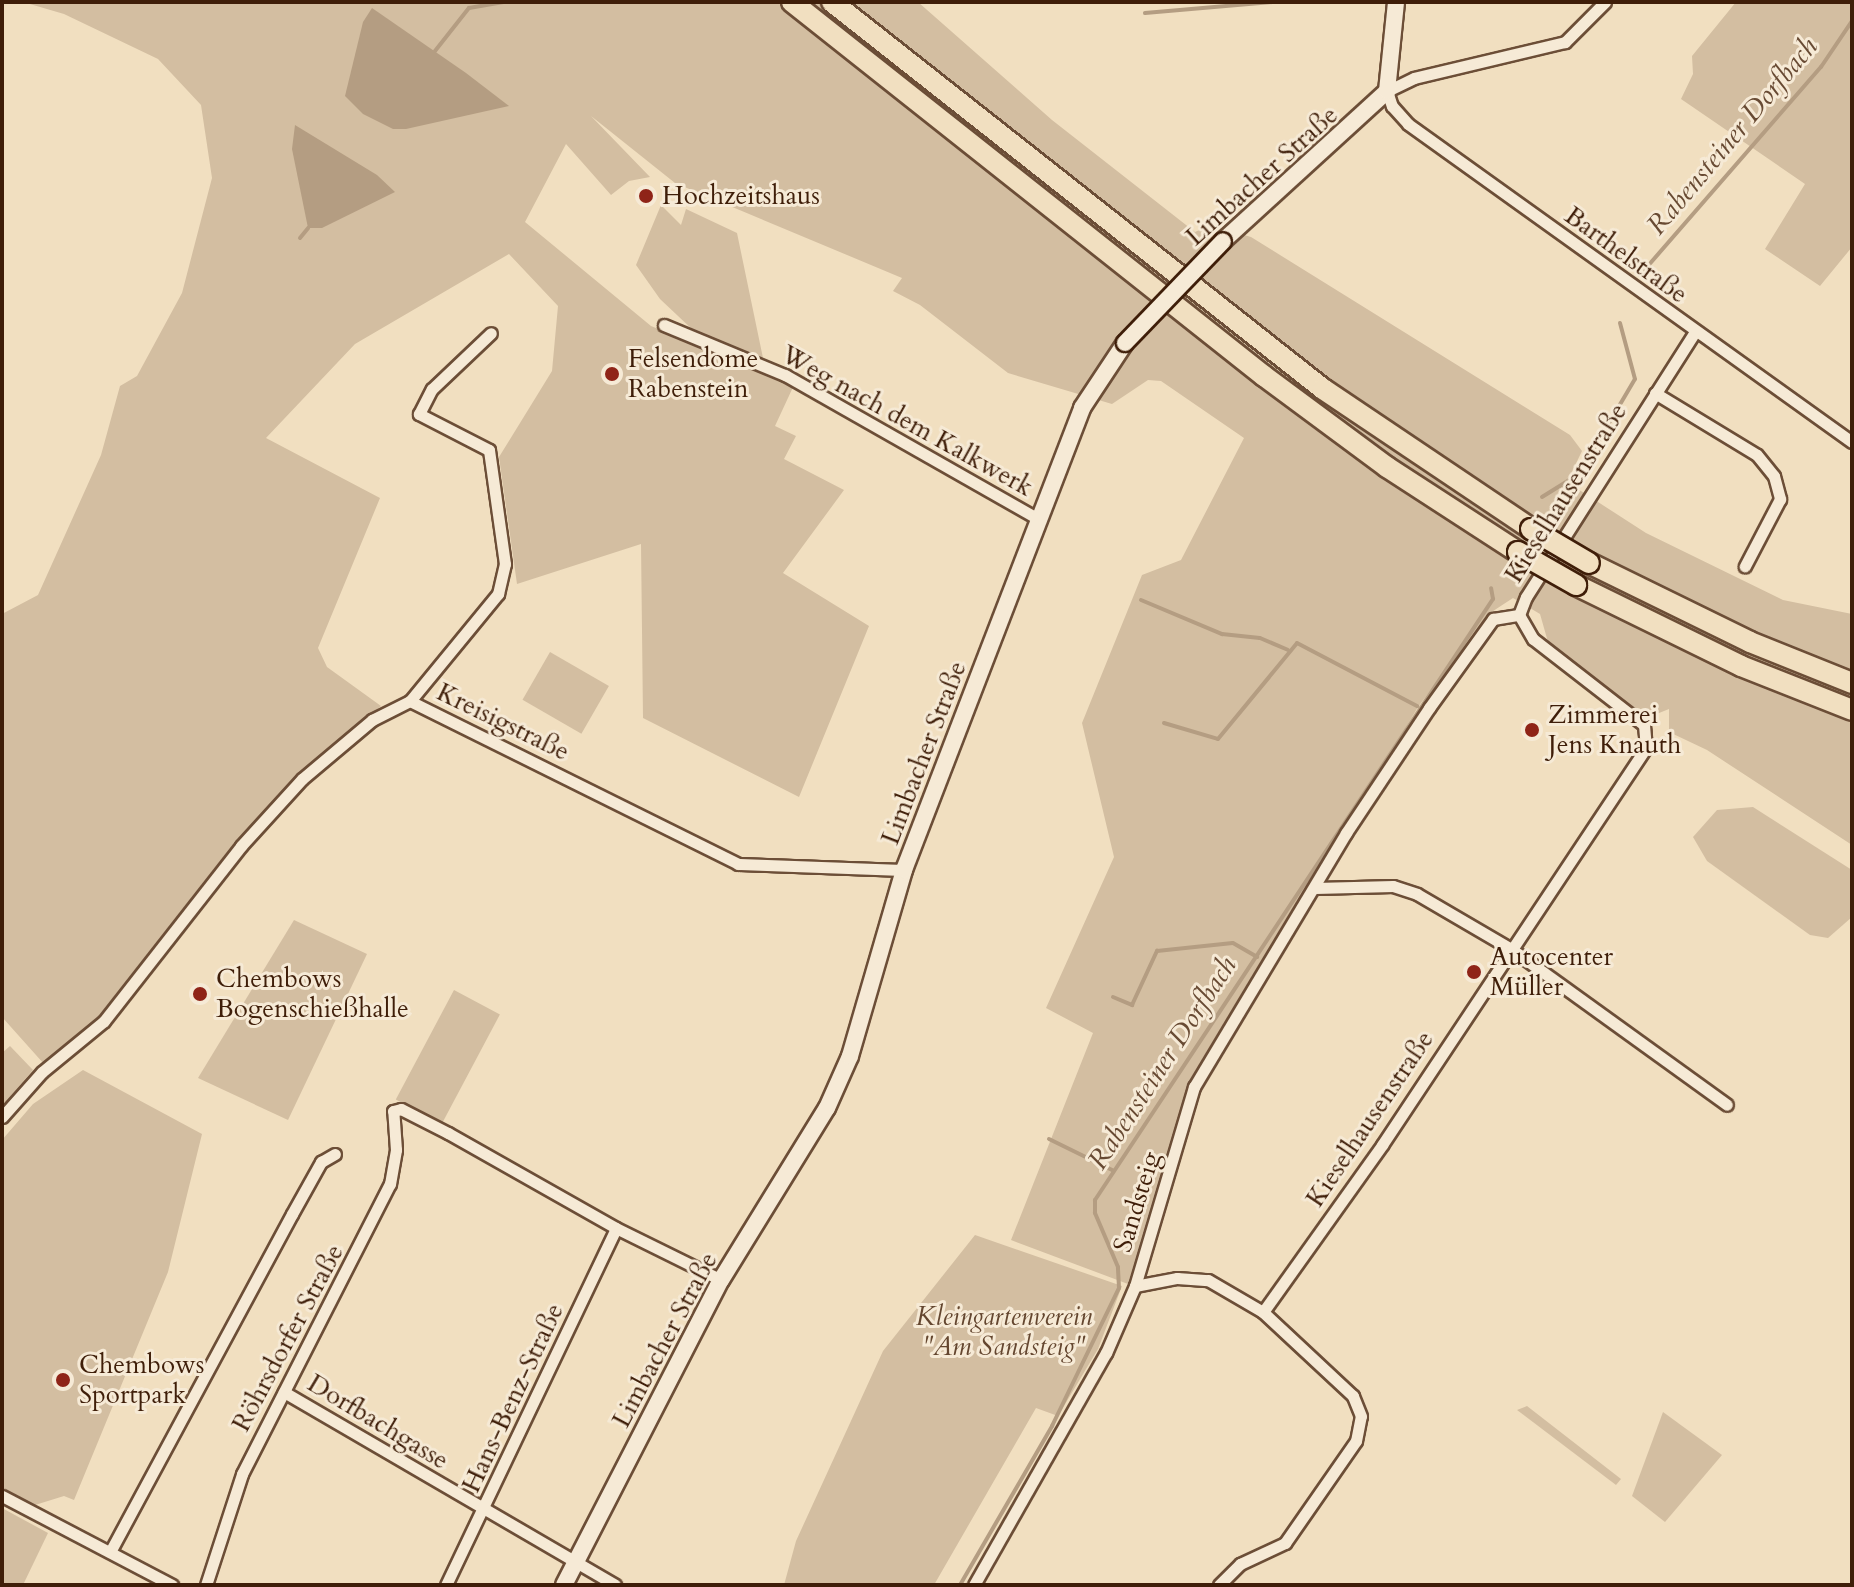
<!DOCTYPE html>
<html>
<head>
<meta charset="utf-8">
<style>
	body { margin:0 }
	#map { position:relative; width:1854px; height:1587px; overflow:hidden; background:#f1dfc0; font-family:Cardo,serif }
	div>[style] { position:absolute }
	.green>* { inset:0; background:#d3bea1; transform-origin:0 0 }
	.water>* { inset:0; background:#b49d82 }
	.stream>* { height:4px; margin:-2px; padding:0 2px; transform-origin:2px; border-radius:2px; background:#b49d82 }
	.roads { filter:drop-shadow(2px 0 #6c4e37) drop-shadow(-2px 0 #6c4e37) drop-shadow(0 2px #6c4e37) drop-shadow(0 -2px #6c4e37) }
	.street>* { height:11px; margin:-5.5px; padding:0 5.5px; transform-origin:5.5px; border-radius:5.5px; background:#f6ead6 }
	.secondary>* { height:16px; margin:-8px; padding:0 8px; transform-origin:8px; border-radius:8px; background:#f6ead6 }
	.highway>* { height:20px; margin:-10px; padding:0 10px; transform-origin:10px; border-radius:10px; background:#f1dfc0 }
	.bridges { filter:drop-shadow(2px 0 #3f1e09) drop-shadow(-2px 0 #3f1e09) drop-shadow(0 2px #3f1e09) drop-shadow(0 -2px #3f1e09) }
	.secondary-bridge>* { height:16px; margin:-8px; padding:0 8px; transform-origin:8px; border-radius:8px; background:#f6ead6 }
	.highway-bridge>* { height:20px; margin:-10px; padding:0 10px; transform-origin:10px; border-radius:10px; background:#f1dfc0 }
	.dots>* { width:22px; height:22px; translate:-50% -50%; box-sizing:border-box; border:4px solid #f6ead6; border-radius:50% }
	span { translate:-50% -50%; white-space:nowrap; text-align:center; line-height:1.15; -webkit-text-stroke:6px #f6ead6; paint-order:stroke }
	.street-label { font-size:26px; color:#3f1e09 }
	.poi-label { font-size:26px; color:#3f1e09 }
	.left { translate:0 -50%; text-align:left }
	.park-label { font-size:26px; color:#64462f; font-style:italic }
	.water-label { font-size:28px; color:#684a33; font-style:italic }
	.frame { position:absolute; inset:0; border:4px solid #3f1e09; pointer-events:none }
</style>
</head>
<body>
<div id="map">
	<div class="green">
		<i style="clip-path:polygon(23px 2px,918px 2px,1052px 120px,1195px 232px,1210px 225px,1251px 237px,1570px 435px,1582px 451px,1567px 482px,1646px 533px,1783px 600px,1852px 614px,1852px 845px,1707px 750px,1669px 732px,1669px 709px,1649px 717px,1640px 712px,1548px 642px,1540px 614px,1513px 598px,1487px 615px,1418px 707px,1189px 1091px,1128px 1284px,1011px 1240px,1093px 1033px,1046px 1008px,1114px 857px,1082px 723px,1142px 575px,1181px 560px,1244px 438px,1161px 381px,1148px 380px,1112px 404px,1008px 373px,920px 305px,893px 291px,902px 278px,675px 183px,591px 116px,650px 177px,629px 181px,611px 195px,566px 144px,525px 222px,651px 326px,794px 385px,775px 426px,796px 436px,784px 459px,844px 490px,783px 573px,869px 626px,799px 797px,643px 718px,641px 544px,517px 584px,499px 457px,552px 371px,558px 306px,509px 254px,355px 344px,266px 438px,380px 498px,318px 648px,327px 667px,381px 706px,299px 775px,101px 1020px,44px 1064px,2px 1017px,2px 614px,38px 595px,101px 455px,120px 386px,137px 376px,182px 293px,212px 178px,201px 105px,158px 59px,64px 14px)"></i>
		<i style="clip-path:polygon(1736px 2px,1852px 2px,1852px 247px,1820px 286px,1765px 249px,1805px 184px,1681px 99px,1693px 74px,1692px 56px)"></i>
		<i style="clip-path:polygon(661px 205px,681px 225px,686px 209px,737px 233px,763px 358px,695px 332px,660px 299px,636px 265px)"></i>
		<i style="left:550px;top:652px;width:68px;height:55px;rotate:30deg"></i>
		<i style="clip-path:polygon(1753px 807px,1852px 870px,1852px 917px,1828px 938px,1810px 935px,1707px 861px,1693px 837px,1717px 810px)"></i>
		<i style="clip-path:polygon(294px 920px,367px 954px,288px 1120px,198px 1078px)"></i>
		<i style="left:454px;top:990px;width:52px;height:124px;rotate:28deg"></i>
		<i style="clip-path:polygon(10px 1046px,33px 1070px,2px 1106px,2px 1053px)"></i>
		<i style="clip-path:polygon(83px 1070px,202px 1134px,168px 1272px,74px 1500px,64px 1496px,35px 1505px,2px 1488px,2px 1140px,33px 1104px)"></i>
		<i style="clip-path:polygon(975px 1235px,1122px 1286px,1098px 1349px,1058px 1416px,1036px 1408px,934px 1585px,784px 1585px,796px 1541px,883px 1351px)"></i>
		<i style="clip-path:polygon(1527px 1406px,1621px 1479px,1616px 1485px,1517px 1410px)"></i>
		<i style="clip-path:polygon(1663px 1412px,1722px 1455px,1665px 1522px,1632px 1496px)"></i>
		<i style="clip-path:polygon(2px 1508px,48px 1533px,23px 1585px,2px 1585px)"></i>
	</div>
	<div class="water">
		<i style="clip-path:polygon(372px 8px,466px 73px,509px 106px,406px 129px,393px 129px,363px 114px,345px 96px,363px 22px)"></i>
		<i style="clip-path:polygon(295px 125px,377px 175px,395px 192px,322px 228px,308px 228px,292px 149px)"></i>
	</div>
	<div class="stream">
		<i style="left:1145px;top:13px;width:128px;rotate:-4.9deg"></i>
		<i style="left:435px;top:51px;width:55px;rotate:-51.7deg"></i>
		<i style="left:469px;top:8px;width:35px;rotate:-10deg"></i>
		<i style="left:300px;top:238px;width:13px;rotate:-51deg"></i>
		<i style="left:1640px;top:275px;width:276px;rotate:-49deg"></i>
		<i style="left:1821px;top:67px;width:55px;rotate:-56deg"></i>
		<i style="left:1542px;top:497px;width:44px;rotate:-31.9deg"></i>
		<i style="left:1579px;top:474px;width:110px;rotate:-59.5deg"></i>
		<i style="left:1635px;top:379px;width:58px;rotate:-105deg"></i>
		<i style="left:1141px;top:600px;width:88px;rotate:22.8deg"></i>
		<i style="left:1222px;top:634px;width:38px;rotate:6deg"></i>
		<i style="left:1260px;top:638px;width:30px;rotate:23deg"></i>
		<i style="left:1164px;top:723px;width:56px;rotate:16.5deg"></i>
		<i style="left:1218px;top:739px;width:124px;rotate:-50.5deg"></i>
		<i style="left:1297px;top:643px;width:136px;rotate:27.7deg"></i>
		<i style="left:1113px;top:997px;width:21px;rotate:23deg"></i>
		<i style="left:1132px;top:1005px;width:60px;rotate:-65.2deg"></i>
		<i style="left:1157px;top:951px;width:76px;rotate:-6deg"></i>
		<i style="left:1233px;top:943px;width:28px;rotate:30deg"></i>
		<i style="left:2px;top:1042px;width:7px;rotate:90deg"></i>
		<i style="left:1049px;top:1139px;width:72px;rotate:26.2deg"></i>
		<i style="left:960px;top:1585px;width:184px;rotate:-59.9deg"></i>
		<i style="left:1052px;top:1426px;width:153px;rotate:-64.1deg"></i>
		<i style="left:1119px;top:1288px;width:21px;rotate:-93deg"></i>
		<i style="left:1118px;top:1267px;width:59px;rotate:-113.1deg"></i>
		<i style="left:1095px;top:1213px;width:13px;rotate:-90deg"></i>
		<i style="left:1095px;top:1200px;width:721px;rotate:-56.49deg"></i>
		<i style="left:1493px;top:599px;width:11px;rotate:-100deg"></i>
	</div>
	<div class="roads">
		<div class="street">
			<i style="left:1605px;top:2px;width:57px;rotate:135deg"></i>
			<i style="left:1565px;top:42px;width:155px;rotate:166.6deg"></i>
			<i style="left:1414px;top:78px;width:30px;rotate:154deg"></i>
			<i style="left:1387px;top:91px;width:16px;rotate:72deg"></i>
			<i style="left:1392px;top:106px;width:24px;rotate:48deg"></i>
			<i style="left:1408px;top:124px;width:546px;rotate:35.61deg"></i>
			<i style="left:664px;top:325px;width:131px;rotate:22.5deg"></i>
			<i style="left:785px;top:375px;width:293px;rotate:29.6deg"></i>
			<i style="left:1655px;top:393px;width:119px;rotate:31.3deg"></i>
			<i style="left:1757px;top:455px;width:27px;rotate:51deg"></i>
			<i style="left:1774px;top:476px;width:24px;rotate:75deg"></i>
			<i style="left:1780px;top:499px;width:76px;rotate:117.6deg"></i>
			<i style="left:410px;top:701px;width:366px;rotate:26.4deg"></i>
			<i style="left:738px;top:864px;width:166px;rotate:2.1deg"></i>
			<i style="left:1315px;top:888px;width:78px;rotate:-1.5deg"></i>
			<i style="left:1393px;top:886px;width:25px;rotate:18deg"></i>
			<i style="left:1417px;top:894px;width:109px;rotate:30.3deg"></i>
			<i style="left:1511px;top:949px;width:266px;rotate:35.8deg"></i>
			<i style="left:2px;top:1117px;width:60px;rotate:-48.4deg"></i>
			<i style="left:42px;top:1072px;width:80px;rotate:-39.4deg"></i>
			<i style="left:104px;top:1021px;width:222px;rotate:-51.9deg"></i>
			<i style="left:241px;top:846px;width:91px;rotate:-47.7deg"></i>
			<i style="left:302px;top:779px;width:92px;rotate:-40.1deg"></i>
			<i style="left:372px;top:720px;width:42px;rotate:-26.6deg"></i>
			<i style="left:410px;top:701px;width:139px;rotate:-50.6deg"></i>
			<i style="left:498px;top:594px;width:31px;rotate:-77deg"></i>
			<i style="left:505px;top:564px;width:115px;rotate:-98deg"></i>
			<i style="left:489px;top:450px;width:79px;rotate:-152.8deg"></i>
			<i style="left:419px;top:414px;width:28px;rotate:-63deg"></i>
			<i style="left:432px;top:389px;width:81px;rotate:-43.5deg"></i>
			<i style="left:1135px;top:1286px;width:43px;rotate:-10.8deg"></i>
			<i style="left:1177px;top:1278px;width:31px;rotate:4deg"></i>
			<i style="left:1208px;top:1280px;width:64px;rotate:30.2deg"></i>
			<i style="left:284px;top:1392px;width:383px;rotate:30.2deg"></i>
			<i style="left:2px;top:1496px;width:192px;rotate:27.6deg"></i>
			<i style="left:110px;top:1552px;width:384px;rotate:-61.7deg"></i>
			<i style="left:292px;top:1214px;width:60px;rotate:-60.9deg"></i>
			<i style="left:321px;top:1162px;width:16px;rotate:-30deg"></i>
			<i style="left:206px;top:1585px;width:117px;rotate:-72deg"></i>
			<i style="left:242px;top:1474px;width:326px;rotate:-63deg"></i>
			<i style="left:390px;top:1184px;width:35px;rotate:-80deg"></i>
			<i style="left:396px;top:1150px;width:39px;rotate:-94deg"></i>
			<i style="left:393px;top:1111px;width:8px;rotate:-14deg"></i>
			<i style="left:401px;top:1109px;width:53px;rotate:27.1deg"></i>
			<i style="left:448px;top:1133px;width:193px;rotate:29.5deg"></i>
			<i style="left:616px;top:1228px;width:117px;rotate:26.3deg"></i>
			<i style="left:446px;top:1585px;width:395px;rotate:-64.5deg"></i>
			<i style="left:974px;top:1585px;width:267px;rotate:-60.4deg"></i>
			<i style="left:1106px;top:1353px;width:73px;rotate:-66.6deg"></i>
			<i style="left:1135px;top:1286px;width:208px;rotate:-73.5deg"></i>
			<i style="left:1194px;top:1087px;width:296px;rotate:-59.1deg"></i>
			<i style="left:1346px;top:833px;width:150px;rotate:-56.4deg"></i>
			<i style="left:1429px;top:708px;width:110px;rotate:-54.3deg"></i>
			<i style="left:1493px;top:619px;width:26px;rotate:-9deg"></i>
			<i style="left:1219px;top:1585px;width:30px;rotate:-45deg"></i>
			<i style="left:1240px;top:1564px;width:50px;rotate:-25deg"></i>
			<i style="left:1285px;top:1543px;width:124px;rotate:-55.2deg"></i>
			<i style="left:1356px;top:1441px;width:25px;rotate:-79deg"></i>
			<i style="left:1361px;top:1416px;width:22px;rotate:-112deg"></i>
			<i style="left:1353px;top:1396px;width:123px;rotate:-137deg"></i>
			<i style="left:1263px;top:1312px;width:205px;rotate:-54.5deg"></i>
			<i style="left:1382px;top:1145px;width:477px;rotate:-56.4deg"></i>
			<i style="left:1646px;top:748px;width:23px;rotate:-95deg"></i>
			<i style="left:1644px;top:725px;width:140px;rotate:-142.2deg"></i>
			<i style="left:1533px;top:639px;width:28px;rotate:-120deg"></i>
			<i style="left:1519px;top:615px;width:19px;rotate:-69deg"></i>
			<i style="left:1526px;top:597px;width:314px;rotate:-57.5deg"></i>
		</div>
		<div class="secondary">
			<i style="left:1223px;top:241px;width:222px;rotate:-42.4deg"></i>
			<i style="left:1387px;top:91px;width:89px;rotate:-84.2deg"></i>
			<i style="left:564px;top:1585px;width:343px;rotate:-62.8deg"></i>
			<i style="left:721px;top:1280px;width:202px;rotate:-58.4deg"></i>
			<i style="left:827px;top:1108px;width:57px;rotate:-66.1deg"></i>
			<i style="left:850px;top:1056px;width:194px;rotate:-73.8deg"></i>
			<i style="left:904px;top:870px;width:495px;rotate:-68.9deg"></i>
			<i style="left:1082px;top:408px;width:78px;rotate:-56.5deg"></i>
		</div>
		<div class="highway">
			<i style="left:792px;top:2px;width:602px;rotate:38.39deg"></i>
			<i style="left:1264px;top:376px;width:153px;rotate:36.5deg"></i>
			<i style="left:1387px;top:467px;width:156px;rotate:33deg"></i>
			<i style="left:832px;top:2px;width:625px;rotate:38.24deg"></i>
			<i style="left:1323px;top:389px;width:251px;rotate:33.9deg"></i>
			<i style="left:1589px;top:563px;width:179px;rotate:26.1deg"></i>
			<i style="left:1750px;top:642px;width:110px;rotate:21.9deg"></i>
			<i style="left:1576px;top:585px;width:184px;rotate:26.1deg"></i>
			<i style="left:1741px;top:666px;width:119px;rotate:21.6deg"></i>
		</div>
	</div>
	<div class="bridges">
		<div class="secondary-bridge">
			<i style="left:1125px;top:343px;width:141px;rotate:-46.1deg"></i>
		</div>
		<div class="highway-bridge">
			<i style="left:1531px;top:529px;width:67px;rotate:30.4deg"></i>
			<i style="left:1518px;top:552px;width:67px;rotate:29.6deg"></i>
		</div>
	</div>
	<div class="dots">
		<i style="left:646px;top:196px;background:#8f2418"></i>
		<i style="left:612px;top:374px;background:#8f2418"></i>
		<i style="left:1532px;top:730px;background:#8f2418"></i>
		<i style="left:1474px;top:972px;background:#8f2418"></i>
		<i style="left:200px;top:994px;background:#8f2418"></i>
		<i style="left:63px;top:1380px;background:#8f2418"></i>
	</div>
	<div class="street-label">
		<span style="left:1262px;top:176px;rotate:-42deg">Limbacher Straße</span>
		<span style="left:1626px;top:255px;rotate:36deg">Barthelstraße</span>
		<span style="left:907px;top:421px;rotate:29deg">Weg nach dem Kalkwerk</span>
		<span style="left:1566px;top:493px;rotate:-58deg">Kieselhausenstraße</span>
		<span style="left:503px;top:722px;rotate:26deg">Kreisigstraße</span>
		<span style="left:924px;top:753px;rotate:-69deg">Limbacher Straße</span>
		<span style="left:1370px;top:1119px;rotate:-56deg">Kieselhausenstraße</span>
		<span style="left:1137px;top:1202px;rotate:-73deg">Sandsteig</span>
		<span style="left:288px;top:1338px;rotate:-62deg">Röhrsdorfer Straße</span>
		<span style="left:665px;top:1340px;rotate:-62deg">Limbacher Straße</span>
		<span style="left:513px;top:1398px;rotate:-65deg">Hans-Benz-Straße</span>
		<span style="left:378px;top:1422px;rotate:31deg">Dorfbachgasse</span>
	</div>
	<div class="poi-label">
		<span class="left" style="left:662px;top:196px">Hochzeitshaus</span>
		<span class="left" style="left:628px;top:374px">Felsendome<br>Rabenstein</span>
		<span class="left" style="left:1548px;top:730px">Zimmerei<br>Jens Knauth</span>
		<span class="left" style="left:1490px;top:972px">Autocenter<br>Müller</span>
		<span class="left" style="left:216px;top:994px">Chembows<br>Bogenschießhalle</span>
		<span class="left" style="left:79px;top:1380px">Chembows<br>Sportpark</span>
	</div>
	<div class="park-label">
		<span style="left:1004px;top:1332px">Kleingartenverein<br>"Am Sandsteig"</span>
	</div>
	<div class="water-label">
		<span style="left:1732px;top:136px;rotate:-50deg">Rabensteiner Dorfbach</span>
		<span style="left:1162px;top:1063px;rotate:-57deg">Rabensteiner Dorfbach</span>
	</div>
	<div class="frame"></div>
</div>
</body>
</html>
